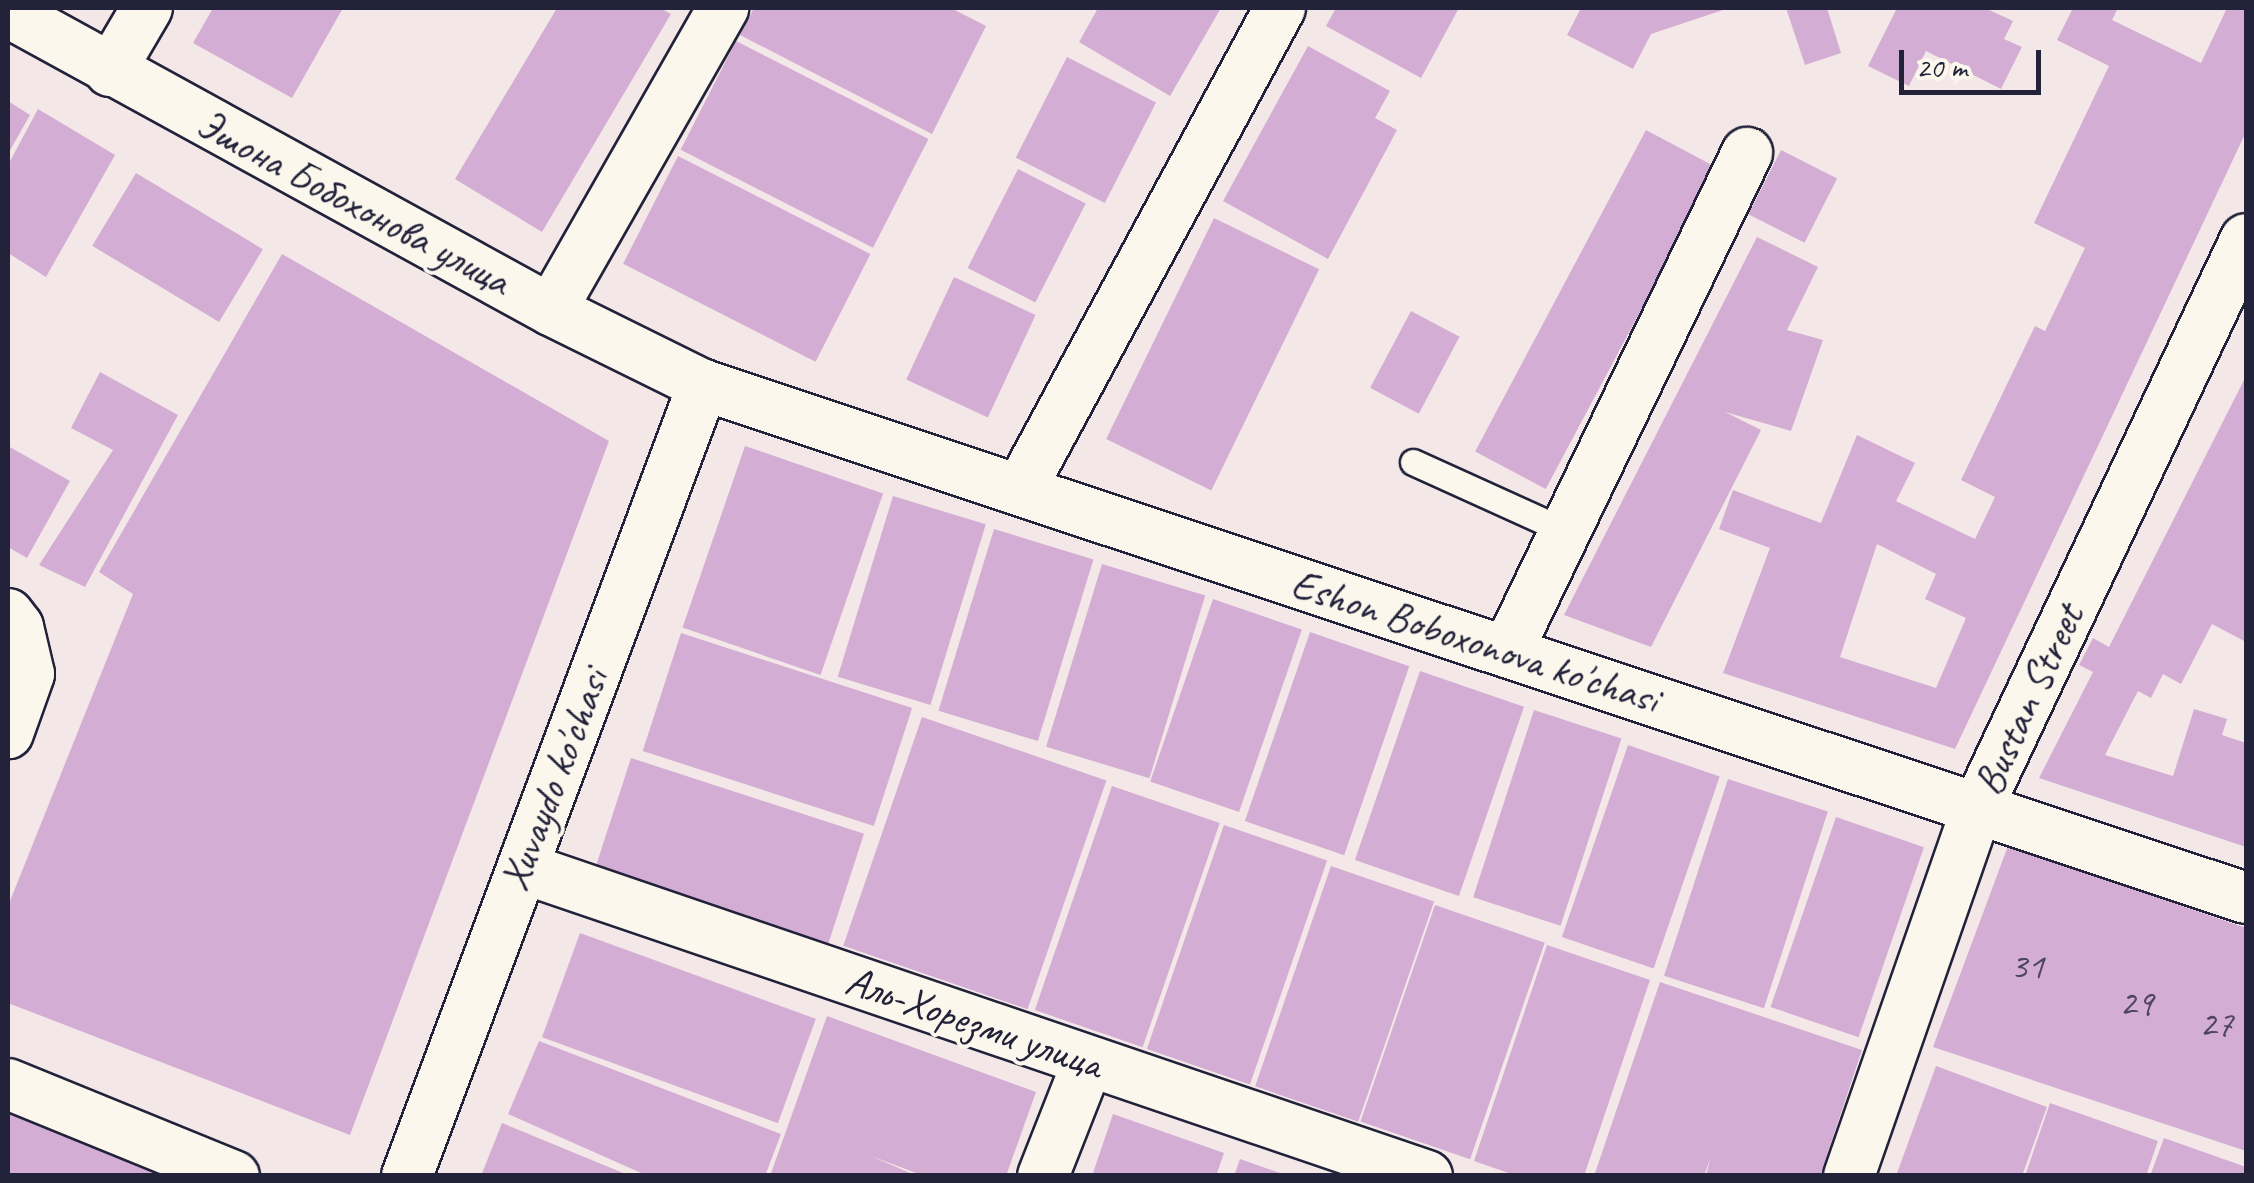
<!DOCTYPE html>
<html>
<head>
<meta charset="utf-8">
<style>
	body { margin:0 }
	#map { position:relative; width:2254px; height:1183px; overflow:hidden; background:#f3e8e7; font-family:Caveat,sans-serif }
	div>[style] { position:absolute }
	.building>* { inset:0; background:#d4add4; transform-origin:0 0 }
	.roads { filter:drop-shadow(2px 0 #22223b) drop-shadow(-2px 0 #22223b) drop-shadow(0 2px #22223b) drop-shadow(0 -2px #22223b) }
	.lane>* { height:25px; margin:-12.5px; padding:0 12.5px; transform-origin:12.5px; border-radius:12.5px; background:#fbf7ec }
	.street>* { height:50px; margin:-25px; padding:0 25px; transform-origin:25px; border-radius:25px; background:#fbf7ec }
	span { translate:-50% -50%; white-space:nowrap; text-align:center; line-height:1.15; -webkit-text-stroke:8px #fbf7ec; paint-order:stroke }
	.number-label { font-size:38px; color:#4e4561 }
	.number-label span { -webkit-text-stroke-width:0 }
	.street-label { font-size:42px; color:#22223b }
	.frame { position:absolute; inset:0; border:10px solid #22223b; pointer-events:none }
	.scale { position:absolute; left:1899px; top:50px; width:142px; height:45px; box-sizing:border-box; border:5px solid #22223b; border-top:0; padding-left:12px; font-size:30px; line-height:35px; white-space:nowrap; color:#22223b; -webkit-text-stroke:8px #fbf7ec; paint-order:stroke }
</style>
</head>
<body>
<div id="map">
	<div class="building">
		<i style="clip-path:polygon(213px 8px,343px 8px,292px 98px,193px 43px)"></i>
		<i style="clip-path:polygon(557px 8px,660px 8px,671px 14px,542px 232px,455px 179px)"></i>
		<i style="clip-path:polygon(754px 8px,951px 8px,986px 26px,932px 134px,740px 35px)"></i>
		<i style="clip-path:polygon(1098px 8px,1221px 8px,1170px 96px,1079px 42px)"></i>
		<i style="clip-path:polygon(1336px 8px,1459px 8px,1421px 78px,1326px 26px)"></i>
		<i style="clip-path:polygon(1581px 8px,1729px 8px,1651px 34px,1633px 69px,1567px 35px)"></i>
		<i style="clip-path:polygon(1786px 8px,1827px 8px,1841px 53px,1805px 65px)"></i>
		<i style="clip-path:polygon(1897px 8px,1985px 8px,2013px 21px,2004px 39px,2022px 47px,2001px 89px,1926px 51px,1909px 86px,1868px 66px)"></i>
		<i style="clip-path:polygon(evenodd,2073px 8px,2118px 8px,2112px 20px,2201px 63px,2227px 8px,2246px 8px,2246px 132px,1955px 749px,1723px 673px,1770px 548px,1719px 529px,1733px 490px,1821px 523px,1857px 435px,1915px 463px,1896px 501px,1975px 539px,1995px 497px,1961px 480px,2035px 326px,2045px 331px,2085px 248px,2034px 223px,2109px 66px,2057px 40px,2073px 8px,1877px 544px,1936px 574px,1925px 599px,1966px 618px,1936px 688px,1840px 657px,1877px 544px)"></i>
		<i style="left:736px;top:41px;width:216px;height:122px;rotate:27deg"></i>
		<i style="clip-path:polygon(1308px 46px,1390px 91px,1375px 118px,1397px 130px,1328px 259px,1223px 201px)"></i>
		<i style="left:1067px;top:57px;width:100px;height:113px;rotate:27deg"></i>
		<i style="clip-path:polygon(8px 101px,30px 115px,8px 154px)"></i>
		<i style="clip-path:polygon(38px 109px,115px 155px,46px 277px,8px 253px,8px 165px)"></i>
		<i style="left:1646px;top:130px;width:80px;height:364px;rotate:28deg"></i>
		<i style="left:1781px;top:150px;width:63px;height:72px;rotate:27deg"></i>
		<i style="left:678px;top:156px;width:216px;height:121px;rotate:27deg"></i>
		<i style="left:1018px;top:169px;width:76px;height:111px;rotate:27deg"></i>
		<i style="left:136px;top:173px;width:148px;height:85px;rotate:31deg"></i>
		<i style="left:1214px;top:218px;width:117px;height:246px;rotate:26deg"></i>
		<i style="clip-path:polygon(1757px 237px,1818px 267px,1787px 330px,1823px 340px,1791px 431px,1725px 412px,1761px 430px,1651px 647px,1564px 615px)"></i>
		<i style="clip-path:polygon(282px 254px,609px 441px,350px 1135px,8px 1003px,8px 906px,133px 594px,99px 572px)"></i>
		<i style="left:954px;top:277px;width:90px;height:113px;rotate:25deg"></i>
		<i style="left:1411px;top:311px;width:55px;height:87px;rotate:28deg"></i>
		<i style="clip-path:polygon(100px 372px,178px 415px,85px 587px,39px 565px,113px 450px,71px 428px)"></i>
		<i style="clip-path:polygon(2246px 376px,2246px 642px,2212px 624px,2181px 684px,2163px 674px,2151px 698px,2138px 691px,2105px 755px,2173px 776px,2194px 709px,2227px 719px,2222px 735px,2246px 743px,2246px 847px,2039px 778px,2093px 672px,2079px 665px,2093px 638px,2109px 647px)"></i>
		<i style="clip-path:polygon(8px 446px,70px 481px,27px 558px,8px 547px)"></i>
		<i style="left:745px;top:446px;width:146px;height:192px;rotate:19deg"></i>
		<i style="left:893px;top:496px;width:97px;height:189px;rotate:17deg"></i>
		<i style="left:994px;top:529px;width:104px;height:190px;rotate:17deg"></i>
		<i style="left:1102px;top:564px;width:108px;height:191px;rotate:17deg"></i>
		<i style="left:1213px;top:599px;width:94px;height:193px;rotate:19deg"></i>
		<i style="left:1310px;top:632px;width:105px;height:200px;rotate:19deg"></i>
		<i style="left:681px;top:633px;width:243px;height:124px;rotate:18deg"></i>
		<i style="left:1420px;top:671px;width:110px;height:200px;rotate:19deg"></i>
		<i style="left:1534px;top:710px;width:92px;height:197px;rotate:18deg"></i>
		<i style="left:922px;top:717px;width:195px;height:242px;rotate:19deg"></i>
		<i style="left:1628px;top:745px;width:97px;height:203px;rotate:19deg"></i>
		<i style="left:631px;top:758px;width:245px;height:118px;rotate:18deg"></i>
		<i style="left:1728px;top:779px;width:105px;height:207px;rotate:18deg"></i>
		<i style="left:1112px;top:786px;width:114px;height:237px;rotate:19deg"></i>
		<i style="left:1836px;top:817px;width:93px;height:201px;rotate:19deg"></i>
		<i style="left:1224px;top:825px;width:109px;height:237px;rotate:19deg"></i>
		<i style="clip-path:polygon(2008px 846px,2246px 928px,2246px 1151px,1933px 1047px)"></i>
		<i style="left:1331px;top:866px;width:109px;height:233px;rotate:19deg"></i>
		<i style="left:1435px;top:905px;width:116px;height:229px;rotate:19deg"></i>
		<i style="left:580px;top:933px;width:251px;height:111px;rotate:20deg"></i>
		<i style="clip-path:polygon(1547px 945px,1650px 980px,1584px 1176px,1517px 1176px,1474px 1161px)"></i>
		<i style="clip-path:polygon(1660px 982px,1862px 1050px,1820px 1176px,1706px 1176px,1710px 1159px,1704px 1176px,1594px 1176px)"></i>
		<i style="clip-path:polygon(827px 1016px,1036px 1092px,1006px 1176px,924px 1176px,871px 1156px,917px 1176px,770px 1176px)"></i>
		<i style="clip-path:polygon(539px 1041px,781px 1134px,765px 1176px,648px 1176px,508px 1114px)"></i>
		<i style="clip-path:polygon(1936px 1066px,2047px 1107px,2022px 1176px,1896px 1176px)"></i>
		<i style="clip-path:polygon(8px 1103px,195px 1176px,8px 1176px)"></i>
		<i style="clip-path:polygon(2050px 1103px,2158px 1141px,2146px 1176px,2025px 1176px)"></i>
		<i style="clip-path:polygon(1113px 1114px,1224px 1153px,1216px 1176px,1092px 1176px)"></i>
		<i style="clip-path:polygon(502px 1123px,628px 1175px,628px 1176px,481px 1176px)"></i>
		<i style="clip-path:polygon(2164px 1138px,2246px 1167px,2246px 1176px,2150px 1176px)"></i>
		<i style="clip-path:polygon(1240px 1159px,1286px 1175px,1286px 1176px,1234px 1176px)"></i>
	</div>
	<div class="roads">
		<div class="lane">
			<i style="left:1413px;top:462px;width:167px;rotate:24.4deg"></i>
		</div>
		<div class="street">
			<i style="left:8px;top:12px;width:619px;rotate:28.76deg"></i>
			<i style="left:551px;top:310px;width:169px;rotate:26.3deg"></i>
			<i style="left:703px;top:385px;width:1626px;rotate:18.39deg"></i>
			<i style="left:110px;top:71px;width:73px;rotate:-59.6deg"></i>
			<i style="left:551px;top:310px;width:348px;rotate:-60.3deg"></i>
			<i style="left:1020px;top:490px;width:548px;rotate:-61.66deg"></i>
			<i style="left:8px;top:614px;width:16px;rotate:52deg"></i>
			<i style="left:18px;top:627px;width:48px;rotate:76.8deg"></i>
			<i style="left:29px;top:674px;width:63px;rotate:109.6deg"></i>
			<i style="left:1507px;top:652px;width:554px;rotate:-64.31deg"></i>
			<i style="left:523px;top:868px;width:955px;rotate:18.81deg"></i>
			<i style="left:8px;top:1084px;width:244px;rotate:22.2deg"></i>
			<i style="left:407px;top:1176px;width:845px;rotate:-69.48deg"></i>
			<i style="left:1043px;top:1176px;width:123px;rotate:-68.5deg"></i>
			<i style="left:1849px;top:1176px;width:389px;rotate:-70.8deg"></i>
			<i style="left:1977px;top:809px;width:630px;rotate:-64.74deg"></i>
		</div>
	</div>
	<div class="number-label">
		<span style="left:2027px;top:966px">31</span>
		<span style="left:2136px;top:1003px">29</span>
		<span style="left:2216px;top:1024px">27</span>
	</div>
	<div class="street-label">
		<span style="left:353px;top:203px;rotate:28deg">Эшона Бобохонова улица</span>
		<span style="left:1475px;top:642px;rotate:18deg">Eshon Boboxonova ko'chasi</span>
		<span style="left:2029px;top:700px;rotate:-65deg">Bustаn Street</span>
		<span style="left:555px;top:780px;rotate:-69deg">Xuvaydo ko'chasi</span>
		<span style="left:974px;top:1023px;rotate:19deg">Аль-Хорезми улица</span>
	</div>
	<div class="frame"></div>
	<div class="scale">20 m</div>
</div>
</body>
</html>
